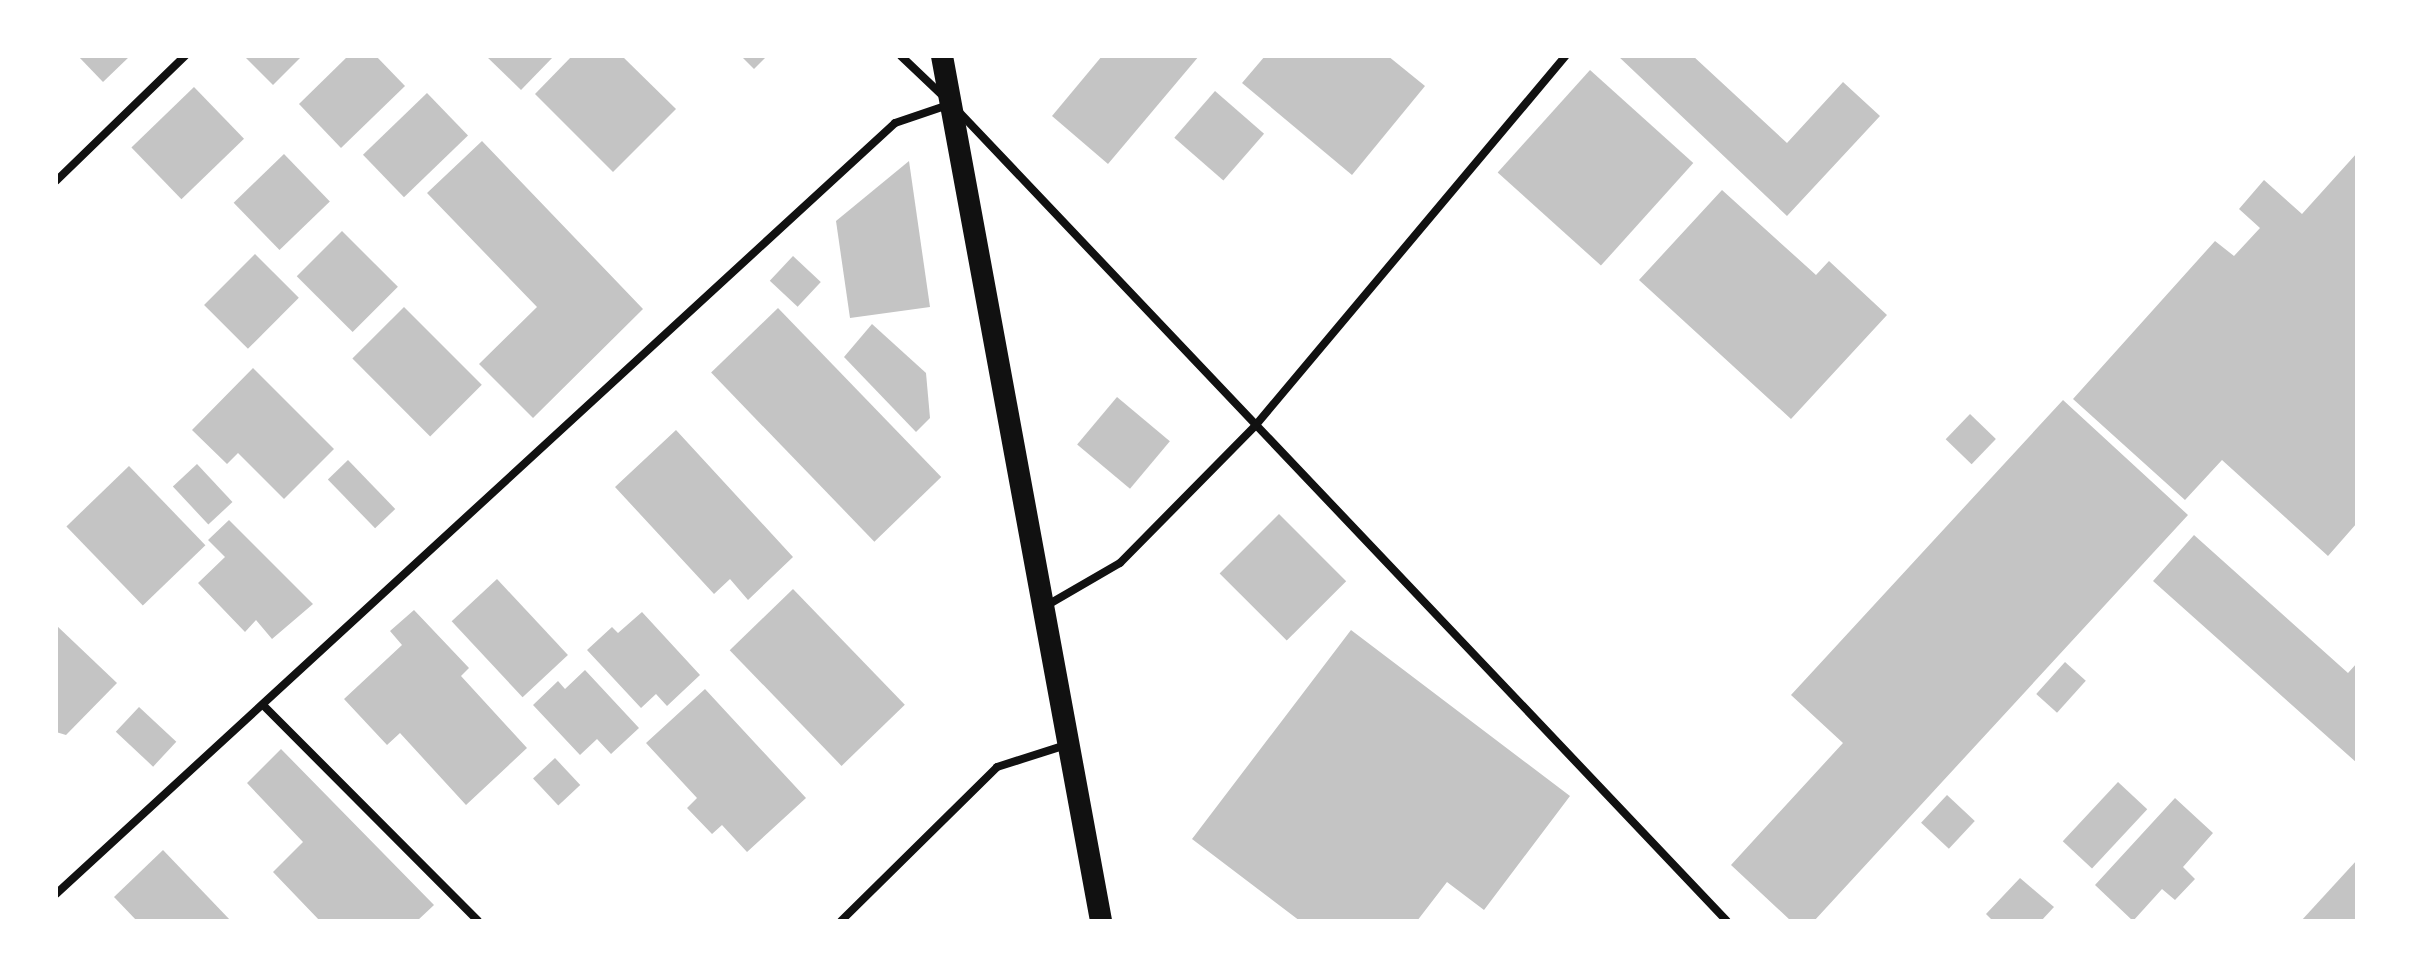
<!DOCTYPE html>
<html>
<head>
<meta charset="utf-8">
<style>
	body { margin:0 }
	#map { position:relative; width:2413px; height:977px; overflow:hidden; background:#fff; font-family:Mulish,sans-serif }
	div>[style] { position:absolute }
	.building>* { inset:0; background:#c4c4c4; transform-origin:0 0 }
	.minor>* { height:8px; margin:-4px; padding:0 4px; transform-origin:4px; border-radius:4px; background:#111 }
	.trunk>* { height:22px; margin:-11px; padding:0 11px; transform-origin:11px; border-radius:11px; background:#111 }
	span { translate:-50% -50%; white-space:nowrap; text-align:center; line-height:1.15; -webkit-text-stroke:8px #fff; paint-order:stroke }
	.frame { position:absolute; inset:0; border:58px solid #fff; pointer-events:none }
</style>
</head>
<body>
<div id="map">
	<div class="building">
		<i style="clip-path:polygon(78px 56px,130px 56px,103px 82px)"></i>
		<i style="clip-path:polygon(244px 56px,302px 56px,273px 85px)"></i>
		<i style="clip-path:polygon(348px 56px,376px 56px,405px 86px,341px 148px,299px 104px)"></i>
		<i style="clip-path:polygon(486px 56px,554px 56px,521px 90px)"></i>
		<i style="clip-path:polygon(572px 56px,622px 56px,676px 109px,613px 172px,535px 94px)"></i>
		<i style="clip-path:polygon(741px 56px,767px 56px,754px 69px)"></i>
		<i style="clip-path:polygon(1102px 56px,1199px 56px,1108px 164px,1052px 116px)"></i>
		<i style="clip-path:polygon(1265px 56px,1388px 56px,1425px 86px,1352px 175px,1242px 83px)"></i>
		<i style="clip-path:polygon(1618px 56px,1693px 56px,1787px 143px,1843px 82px,1880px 116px,1787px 216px)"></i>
		<i style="left:1590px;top:70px;width:139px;height:138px;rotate:42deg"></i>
		<i style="left:194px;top:87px;width:72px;height:87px;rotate:46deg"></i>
		<i style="left:1215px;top:91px;width:65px;height:62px;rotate:41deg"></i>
		<i style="left:427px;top:93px;width:59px;height:89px;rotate:46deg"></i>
		<i style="clip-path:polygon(482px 141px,643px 309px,533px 418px,479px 364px,537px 307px,427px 193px)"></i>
		<i style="clip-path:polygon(2357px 153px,2357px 523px,2328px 556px,2222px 460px,2185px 500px,2073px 399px,2215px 241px,2234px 256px,2260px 228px,2239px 209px,2264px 180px,2302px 214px)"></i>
		<i style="left:284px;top:154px;width:66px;height:70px;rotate:46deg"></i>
		<i style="clip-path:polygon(909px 161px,930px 307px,850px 318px,836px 221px)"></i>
		<i style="clip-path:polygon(1722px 190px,1816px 275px,1829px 261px,1887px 315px,1791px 419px,1639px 280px)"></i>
		<i style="left:342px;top:231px;width:79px;height:64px;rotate:45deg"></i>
		<i style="left:255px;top:254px;width:62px;height:72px;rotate:45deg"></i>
		<i style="left:793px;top:256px;width:38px;height:34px;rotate:43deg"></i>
		<i style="left:404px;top:307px;width:110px;height:73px;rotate:45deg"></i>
		<i style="left:778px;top:308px;width:235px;height:93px;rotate:46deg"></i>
		<i style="clip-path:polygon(872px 324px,926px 373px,930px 418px,916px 432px,844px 357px)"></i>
		<i style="clip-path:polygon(253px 368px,334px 449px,284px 499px,238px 453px,227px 464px,192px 430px)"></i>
		<i style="left:1117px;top:397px;width:69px;height:62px;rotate:40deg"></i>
		<i style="clip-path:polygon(2063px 400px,2188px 515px,1814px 921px,1791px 921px,1731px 865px,1843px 743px,1791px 695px)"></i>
		<i style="left:1970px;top:414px;width:36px;height:35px;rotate:44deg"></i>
		<i style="clip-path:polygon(676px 430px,793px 557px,748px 600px,730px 579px,714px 594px,615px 487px)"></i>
		<i style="left:348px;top:460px;width:68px;height:28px;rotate:46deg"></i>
		<i style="left:197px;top:464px;width:52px;height:33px;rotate:47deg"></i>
		<i style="left:129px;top:466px;width:110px;height:87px;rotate:46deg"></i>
		<i style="left:1279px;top:514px;width:95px;height:84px;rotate:45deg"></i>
		<i style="clip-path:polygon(229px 520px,313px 604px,272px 639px,256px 620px,245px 632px,198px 583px,225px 557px,208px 540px)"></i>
		<i style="clip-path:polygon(2194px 535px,2348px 673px,2357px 663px,2357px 763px,2153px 581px)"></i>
		<i style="left:497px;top:579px;width:104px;height:62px;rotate:47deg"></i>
		<i style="left:793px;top:589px;width:161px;height:88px;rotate:46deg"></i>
		<i style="clip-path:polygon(414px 610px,469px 668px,461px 676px,527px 748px,466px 805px,400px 733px,387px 745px,344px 699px,402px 645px,390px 631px)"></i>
		<i style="clip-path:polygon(642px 612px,700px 675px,667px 706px,656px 694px,641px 708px,587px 650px,612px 627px,618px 633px)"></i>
		<i style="clip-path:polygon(56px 625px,117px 683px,66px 735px,56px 732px)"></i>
		<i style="clip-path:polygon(1351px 630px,1570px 796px,1484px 910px,1447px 882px,1417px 921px,1300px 921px,1192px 839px)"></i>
		<i style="left:2065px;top:662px;width:28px;height:43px;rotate:42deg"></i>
		<i style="clip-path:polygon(585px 670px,639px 728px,611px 754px,597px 739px,580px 755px,533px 705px,558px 681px,565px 689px)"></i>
		<i style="clip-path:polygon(705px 689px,806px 798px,747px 852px,722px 825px,712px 834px,687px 808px,697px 798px,646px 743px)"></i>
		<i style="left:139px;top:707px;width:51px;height:34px;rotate:43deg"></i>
		<i style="clip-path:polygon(281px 749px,434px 905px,417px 921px,320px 921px,273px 872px,303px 842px,247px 783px)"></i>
		<i style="left:555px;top:758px;width:37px;height:30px;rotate:47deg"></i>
		<i style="left:2118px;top:782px;width:40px;height:81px;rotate:43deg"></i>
		<i style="left:1947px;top:795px;width:38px;height:38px;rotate:43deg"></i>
		<i style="clip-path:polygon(2175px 798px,2213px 833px,2183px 867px,2195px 879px,2175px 900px,2162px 889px,2133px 921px,2095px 885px)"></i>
		<i style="clip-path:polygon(163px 850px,231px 921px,137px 921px,114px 897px)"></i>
		<i style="clip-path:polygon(2357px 860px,2357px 921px,2301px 921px)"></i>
		<i style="clip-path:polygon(2020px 878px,2054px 907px,2041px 921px,1993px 921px,1986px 914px)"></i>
	</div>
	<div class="minor">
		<i style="left:901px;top:56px;width:59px;rotate:43.6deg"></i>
		<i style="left:959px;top:112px;width:1115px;rotate:46.49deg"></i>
		<i style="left:56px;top:181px;width:180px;rotate:-44.1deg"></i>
		<i style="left:1044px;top:607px;width:88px;rotate:-30.1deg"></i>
		<i style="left:1120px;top:563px;width:192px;rotate:-45.4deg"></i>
		<i style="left:1255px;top:426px;width:483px;rotate:-50deg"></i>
		<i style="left:264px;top:706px;width:303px;rotate:45.1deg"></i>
		<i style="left:56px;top:894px;width:1139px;rotate:-42.58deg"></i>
		<i style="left:895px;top:123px;width:56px;rotate:-18.8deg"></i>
		<i style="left:841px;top:921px;width:219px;rotate:-44.6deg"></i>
		<i style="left:997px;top:767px;width:72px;rotate:-17.7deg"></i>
	</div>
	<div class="trunk">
		<i style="left:942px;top:56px;width:879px;rotate:79.58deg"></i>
	</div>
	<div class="frame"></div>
</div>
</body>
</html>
